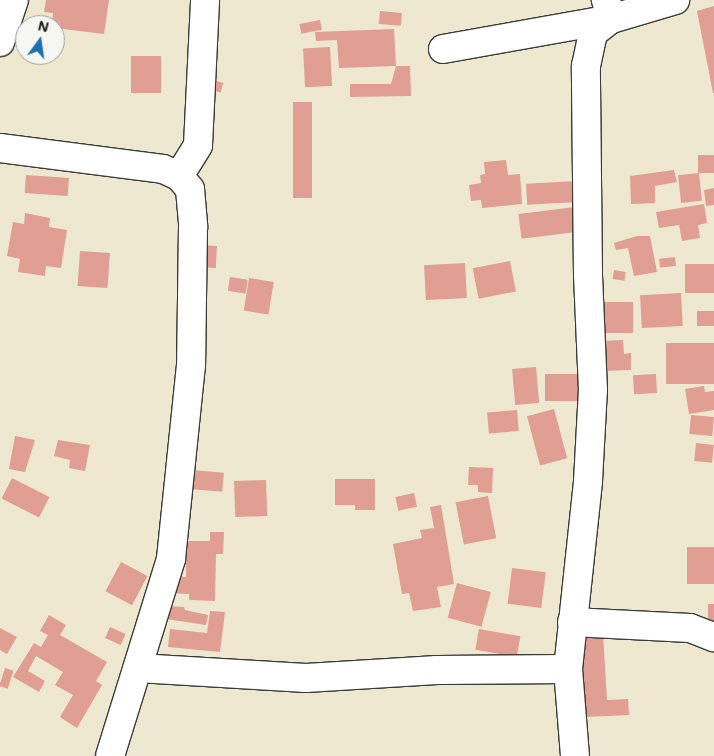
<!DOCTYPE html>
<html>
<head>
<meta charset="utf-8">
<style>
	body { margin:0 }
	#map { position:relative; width:714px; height:756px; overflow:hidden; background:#eee8d0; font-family:Mali,sans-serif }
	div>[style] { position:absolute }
	.building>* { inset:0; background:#e19e93; transform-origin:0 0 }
	.roads { filter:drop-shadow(1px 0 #3c3b37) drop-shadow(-1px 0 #3c3b37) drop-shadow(0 1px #3c3b37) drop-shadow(0 -1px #3c3b37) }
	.street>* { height:28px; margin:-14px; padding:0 14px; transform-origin:14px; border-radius:14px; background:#fff }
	span { translate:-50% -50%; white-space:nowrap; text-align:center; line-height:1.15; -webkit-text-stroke:4px #f6f6f2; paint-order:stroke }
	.north { position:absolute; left:15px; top:15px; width:50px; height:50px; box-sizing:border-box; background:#f6f6f2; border:1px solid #9f9f9c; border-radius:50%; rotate:14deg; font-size:14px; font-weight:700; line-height:20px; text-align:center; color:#1c1c1c }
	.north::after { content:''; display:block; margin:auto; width:18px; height:22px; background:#1f6fb2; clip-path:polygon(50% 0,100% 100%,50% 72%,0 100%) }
</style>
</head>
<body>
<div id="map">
	<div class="building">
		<i style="clip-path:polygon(46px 0,109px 0,104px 34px,55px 28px,52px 25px,53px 13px,44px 12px)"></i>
		<i style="clip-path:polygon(714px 6px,714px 93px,713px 93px,697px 11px)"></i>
		<i style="left:380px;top:11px;width:22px;height:13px;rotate:5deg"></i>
		<i style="left:320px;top:20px;width:10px;height:21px;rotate:79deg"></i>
		<i style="clip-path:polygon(394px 29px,396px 66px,410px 66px,411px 96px,350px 97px,350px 84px,391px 84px,396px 66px,339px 68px,337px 40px,316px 41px,315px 32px)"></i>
		<i style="left:330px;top:47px;width:39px;height:27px;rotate:87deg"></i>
		<i style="left:131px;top:56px;width:30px;height:37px"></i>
		<i style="left:206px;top:78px;width:18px;height:10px;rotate:16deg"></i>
		<i style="left:293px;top:102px;width:19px;height:96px"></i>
		<i style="left:714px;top:155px;width:18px;height:16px;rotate:90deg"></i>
		<i style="clip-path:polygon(506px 160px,508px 175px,520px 174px,522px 204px,482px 208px,481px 200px,471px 201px,469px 185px,481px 183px,480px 175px,485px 174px,484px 162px)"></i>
		<i style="clip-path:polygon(674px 170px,677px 182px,655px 186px,655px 203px,631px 204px,630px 176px)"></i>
		<i style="left:699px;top:173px;width:28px;height:21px;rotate:84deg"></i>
		<i style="left:26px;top:175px;width:43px;height:18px;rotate:4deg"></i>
		<i style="left:577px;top:181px;width:21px;height:51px;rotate:87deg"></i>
		<i style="clip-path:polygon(714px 188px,714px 205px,706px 206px,704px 190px)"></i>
		<i style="clip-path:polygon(704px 204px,707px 223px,698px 225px,700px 238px,682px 241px,679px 225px,659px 228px,656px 212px)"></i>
		<i style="left:575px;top:207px;width:25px;height:57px;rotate:83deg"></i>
		<i style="clip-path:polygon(25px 213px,50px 218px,49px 227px,67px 230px,61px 268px,46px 266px,45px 276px,18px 272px,20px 259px,7px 256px,13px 222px,24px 224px)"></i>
		<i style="clip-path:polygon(637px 236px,650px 236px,657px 272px,634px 276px,628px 248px,616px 250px,614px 243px)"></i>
		<i style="left:199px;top:245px;width:18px;height:22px;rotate:3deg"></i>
		<i style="left:80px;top:251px;width:30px;height:35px;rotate:4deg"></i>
		<i style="left:675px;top:257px;width:9px;height:16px;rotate:84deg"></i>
		<i style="left:510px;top:261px;width:31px;height:38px;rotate:79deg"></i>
		<i style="left:465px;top:263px;width:35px;height:41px;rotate:87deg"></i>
		<i style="left:714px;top:264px;width:29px;height:29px;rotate:90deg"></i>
		<i style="left:614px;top:270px;width:12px;height:9px;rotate:9deg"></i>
		<i style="left:230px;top:277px;width:18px;height:14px;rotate:9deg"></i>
		<i style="left:249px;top:278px;width:25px;height:33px;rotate:9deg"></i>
		<i style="left:681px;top:293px;width:33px;height:41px;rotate:87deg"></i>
		<i style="left:600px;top:302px;width:33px;height:31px"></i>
		<i style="left:714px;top:311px;width:15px;height:17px;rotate:90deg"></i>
		<i style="clip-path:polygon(623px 340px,624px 354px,631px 353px,631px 370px,602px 371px,601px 341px)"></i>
		<i style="left:714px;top:343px;width:41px;height:48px;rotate:90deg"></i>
		<i style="left:536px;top:367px;width:36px;height:24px;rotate:85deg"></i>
		<i style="left:545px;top:374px;width:37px;height:27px"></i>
		<i style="left:656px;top:374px;width:19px;height:23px;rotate:87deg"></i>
		<i style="clip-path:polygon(704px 386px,705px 392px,714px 391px,714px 410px,689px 414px,685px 389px)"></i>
		<i style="left:554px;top:409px;width:51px;height:28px;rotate:75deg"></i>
		<i style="left:517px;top:410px;width:21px;height:30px;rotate:85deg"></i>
		<i style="left:691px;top:415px;width:23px;height:19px;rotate:5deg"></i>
		<i style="clip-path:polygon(15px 436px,35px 440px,25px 472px,9px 469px)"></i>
		<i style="clip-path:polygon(58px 440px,90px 445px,85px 471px,69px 468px,70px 460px,54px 456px)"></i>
		<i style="left:696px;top:443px;width:18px;height:18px;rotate:6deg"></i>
		<i style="clip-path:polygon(469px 467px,493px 468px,492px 493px,478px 492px,478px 485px,468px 485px)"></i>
		<i style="left:192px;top:470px;width:32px;height:19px;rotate:5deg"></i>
		<i style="left:12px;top:478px;width:42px;height:23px;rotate:27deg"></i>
		<i style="clip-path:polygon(335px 479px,375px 479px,375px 510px,355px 510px,355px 505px,335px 505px)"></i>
		<i style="left:266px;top:480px;width:36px;height:32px;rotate:88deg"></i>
		<i style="left:414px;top:493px;width:14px;height:19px;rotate:78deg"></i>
		<i style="left:488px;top:496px;width:43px;height:33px;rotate:79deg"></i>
		<i style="clip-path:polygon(441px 505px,454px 584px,437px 587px,441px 607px,413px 611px,409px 593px,402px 594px,393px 544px,422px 538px,420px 530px,434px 528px,430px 507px)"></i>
		<i style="clip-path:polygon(210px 532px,224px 532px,223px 554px,216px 554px,215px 601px,189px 600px,189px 594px,169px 593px,170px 576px,186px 577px,186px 541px,210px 541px)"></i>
		<i style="left:687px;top:547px;width:27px;height:37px"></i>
		<i style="left:121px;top:562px;width:30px;height:33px;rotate:28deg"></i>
		<i style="left:512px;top:568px;width:34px;height:36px;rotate:7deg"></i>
		<i style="left:457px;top:583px;width:35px;height:36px;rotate:15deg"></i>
		<i style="left:708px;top:604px;width:6px;height:17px"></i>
		<i style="clip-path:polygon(166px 606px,184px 607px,185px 610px,208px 615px,206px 625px,166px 619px)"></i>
		<i style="clip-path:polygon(210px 611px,225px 612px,220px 652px,168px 647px,170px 629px,207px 633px)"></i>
		<i style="clip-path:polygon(49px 615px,66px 625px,60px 635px,107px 662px,96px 681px,102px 685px,77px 728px,60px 717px,73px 695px,55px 685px,63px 672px,36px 656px,28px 671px,45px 681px,39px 692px,13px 677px,34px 643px,41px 647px,48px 635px,40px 631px)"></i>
		<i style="left:110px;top:627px;width:17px;height:12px;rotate:24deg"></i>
		<i style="clip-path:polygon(0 628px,17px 637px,7px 654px,0 650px)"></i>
		<i style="left:479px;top:629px;width:42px;height:21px;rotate:10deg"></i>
		<i style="clip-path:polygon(603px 633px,607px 700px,628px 699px,629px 715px,585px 717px,581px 634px)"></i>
		<i style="left:5px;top:668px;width:9px;height:19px;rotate:18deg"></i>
	</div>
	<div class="roads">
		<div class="street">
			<i style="left:0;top:42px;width:44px;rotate:-71.6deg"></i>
			<i style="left:443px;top:49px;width:171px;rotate:-10.1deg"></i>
			<i style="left:611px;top:19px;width:20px;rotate:-105deg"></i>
			<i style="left:0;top:148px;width:164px;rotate:7.3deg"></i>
			<i style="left:163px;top:169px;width:17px;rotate:24deg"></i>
			<i style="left:179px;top:176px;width:17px;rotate:50deg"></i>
			<i style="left:190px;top:189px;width:38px;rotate:85deg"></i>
			<i style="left:193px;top:227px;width:138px;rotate:90.8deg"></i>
			<i style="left:191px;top:365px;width:195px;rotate:95.9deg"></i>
			<i style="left:171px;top:559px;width:206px;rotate:107.2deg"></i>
			<i style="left:179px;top:176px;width:36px;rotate:-58deg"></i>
			<i style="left:198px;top:145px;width:145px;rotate:-87.2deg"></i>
			<i style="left:572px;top:622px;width:118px;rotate:2.9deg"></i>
			<i style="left:690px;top:628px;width:26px;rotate:21deg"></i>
			<i style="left:138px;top:668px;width:168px;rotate:3.4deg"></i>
			<i style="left:306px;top:678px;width:131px;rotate:-3.5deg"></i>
			<i style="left:437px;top:670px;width:131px;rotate:-0.4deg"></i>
			<i style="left:575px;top:756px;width:87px;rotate:-94.6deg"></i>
			<i style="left:568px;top:669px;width:189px;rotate:-83.9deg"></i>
			<i style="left:588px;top:481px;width:91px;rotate:-86.9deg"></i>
			<i style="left:593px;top:390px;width:116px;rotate:-92.5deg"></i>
			<i style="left:588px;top:274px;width:208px;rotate:-90.6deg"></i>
			<i style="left:586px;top:66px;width:34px;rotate:-78deg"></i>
			<i style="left:593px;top:33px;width:23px;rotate:-38deg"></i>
			<i style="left:611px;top:19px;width:67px;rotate:-16.5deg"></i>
		</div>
	</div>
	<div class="north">N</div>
</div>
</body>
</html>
